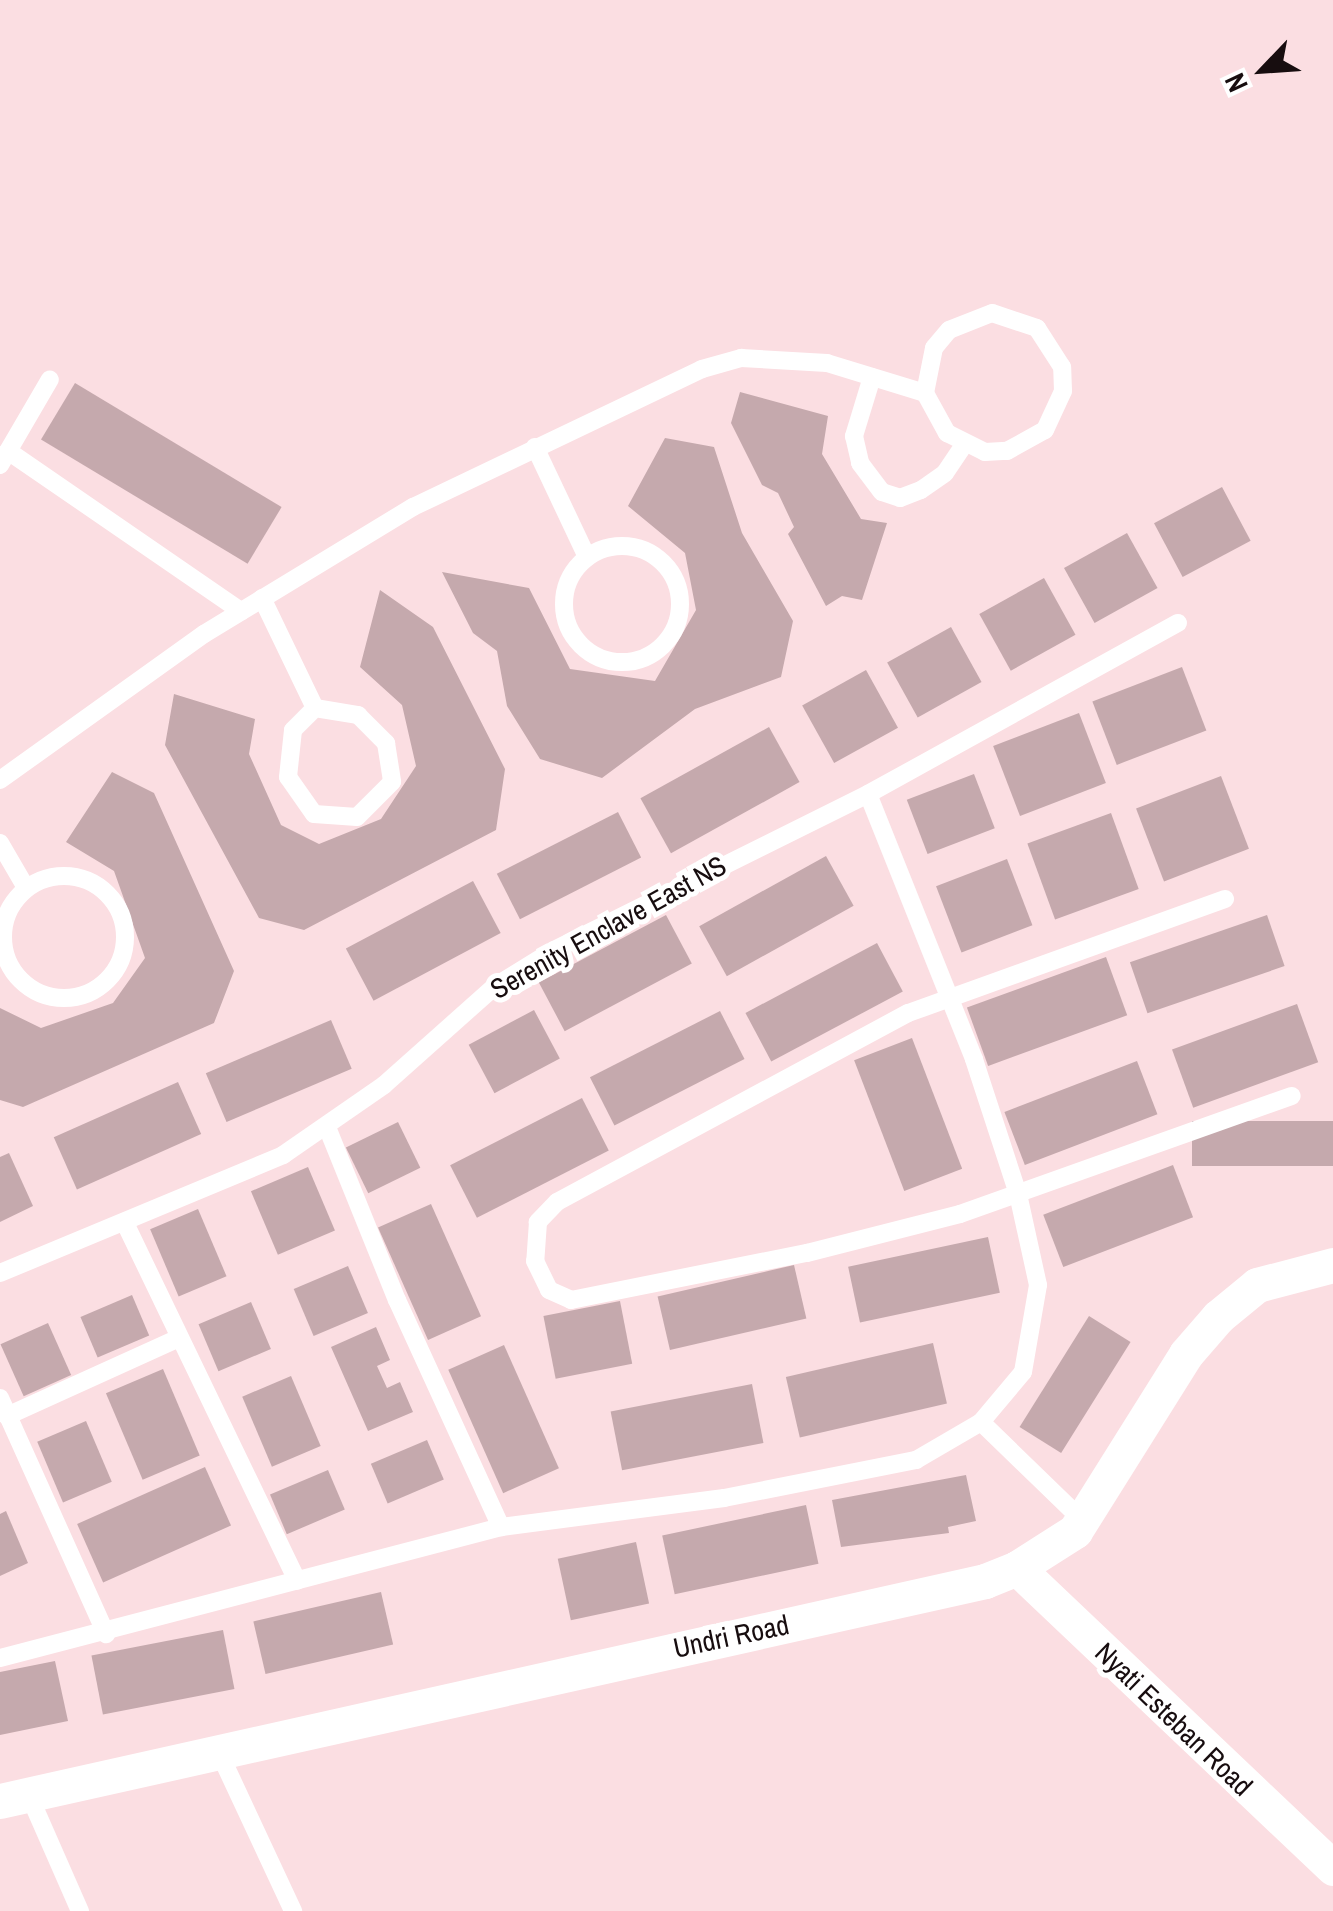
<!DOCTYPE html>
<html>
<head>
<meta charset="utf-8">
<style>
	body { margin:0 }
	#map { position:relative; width:1333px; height:1911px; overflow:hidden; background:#fbdee2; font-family:"Archivo Narrow",sans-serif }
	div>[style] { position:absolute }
	.building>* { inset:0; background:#c5a9ad; transform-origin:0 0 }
	.service>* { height:18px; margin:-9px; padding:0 9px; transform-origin:9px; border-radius:9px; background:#fff }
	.service>.ring { margin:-9px; padding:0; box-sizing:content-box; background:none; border:18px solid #fff; border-radius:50% }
	.minor>* { height:35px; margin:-17.5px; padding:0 17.5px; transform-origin:17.5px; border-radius:17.5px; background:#fff }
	span { translate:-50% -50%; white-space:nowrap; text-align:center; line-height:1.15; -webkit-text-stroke:10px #fff; paint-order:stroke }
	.street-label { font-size:28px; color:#170d0f }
	.north { position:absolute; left:1213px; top:20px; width:100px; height:100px; -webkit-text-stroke:8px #fff; paint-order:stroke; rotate:245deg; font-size:28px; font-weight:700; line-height:40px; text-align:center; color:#170d0f }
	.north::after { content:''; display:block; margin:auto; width:35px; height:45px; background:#170d0f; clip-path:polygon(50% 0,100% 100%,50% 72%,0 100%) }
</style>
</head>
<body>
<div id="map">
	<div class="building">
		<i style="left:75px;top:383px;width:241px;height:66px;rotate:31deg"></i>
		<i style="clip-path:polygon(740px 392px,828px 416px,822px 454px,861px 519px,887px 523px,862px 600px,842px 596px,826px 606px,788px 534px,794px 527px,778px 493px,762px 485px,731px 423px)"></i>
		<i style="clip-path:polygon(665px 438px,714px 447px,742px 533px,793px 621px,781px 677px,695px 709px,602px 778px,540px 759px,507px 706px,497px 651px,473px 633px,442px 572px,529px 588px,570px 669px,655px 681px,696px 610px,685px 553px,628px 506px)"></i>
		<i style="left:1222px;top:487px;width:61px;height:77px;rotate:62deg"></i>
		<i style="left:1127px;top:533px;width:63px;height:72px;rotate:61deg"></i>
		<i style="left:1044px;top:578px;width:65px;height:74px;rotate:61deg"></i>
		<i style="clip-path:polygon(380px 590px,433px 627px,505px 769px,496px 830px,304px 930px,259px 918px,165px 745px,174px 694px,255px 719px,249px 754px,281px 825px,319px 844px,381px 819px,416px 766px,402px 705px,360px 667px)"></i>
		<i style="left:951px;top:627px;width:63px;height:73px;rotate:61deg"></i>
		<i style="left:1182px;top:667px;width:68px;height:96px;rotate:69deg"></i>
		<i style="left:866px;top:670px;width:66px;height:73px;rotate:61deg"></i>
		<i style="left:1079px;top:713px;width:75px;height:92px;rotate:69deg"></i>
		<i style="left:769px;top:727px;width:63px;height:147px;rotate:61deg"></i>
		<i style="clip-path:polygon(112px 772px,154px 793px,234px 971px,214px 1023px,23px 1107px,0 1100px,0 1008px,41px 1028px,113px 1003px,145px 958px,114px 871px,66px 842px)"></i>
		<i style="left:974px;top:774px;width:58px;height:72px;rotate:69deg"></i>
		<i style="left:1221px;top:776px;width:78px;height:91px;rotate:69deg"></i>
		<i style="left:618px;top:812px;width:51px;height:136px;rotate:63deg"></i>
		<i style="left:1111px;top:813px;width:81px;height:89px;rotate:70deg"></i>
		<i style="left:826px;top:856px;width:57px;height:145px;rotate:61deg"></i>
		<i style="left:1007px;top:859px;width:71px;height:76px;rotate:69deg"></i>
		<i style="left:473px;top:881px;width:59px;height:144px;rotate:62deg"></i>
		<i style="left:666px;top:915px;width:55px;height:144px;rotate:62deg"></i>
		<i style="left:1267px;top:915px;width:54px;height:145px;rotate:71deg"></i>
		<i style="left:877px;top:943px;width:55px;height:149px;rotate:62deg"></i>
		<i style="left:1106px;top:957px;width:62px;height:148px;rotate:70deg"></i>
		<i style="left:1297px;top:1004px;width:62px;height:133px;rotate:70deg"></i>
		<i style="left:534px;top:1010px;width:55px;height:74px;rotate:62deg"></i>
		<i style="left:720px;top:1011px;width:54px;height:146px;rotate:63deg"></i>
		<i style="left:331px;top:1020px;width:53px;height:136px;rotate:67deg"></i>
		<i style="left:912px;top:1038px;width:140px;height:62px;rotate:69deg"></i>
		<i style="left:1137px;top:1061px;width:57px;height:142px;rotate:69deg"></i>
		<i style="left:178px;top:1082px;width:57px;height:136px;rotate:66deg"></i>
		<i style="left:582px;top:1098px;width:59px;height:148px;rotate:63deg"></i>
		<i style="left:1333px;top:1121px;width:45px;height:141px;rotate:90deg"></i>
		<i style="left:398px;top:1122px;width:51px;height:58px;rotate:64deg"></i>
		<i style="clip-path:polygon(9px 1153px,33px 1206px,0 1222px,0 1157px)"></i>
		<i style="left:1173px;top:1165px;width:56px;height:139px;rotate:69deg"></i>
		<i style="left:308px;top:1167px;width:69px;height:62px;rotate:67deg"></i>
		<i style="left:431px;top:1204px;width:123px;height:58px;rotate:66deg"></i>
		<i style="left:198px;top:1209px;width:73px;height:52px;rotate:67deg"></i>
		<i style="left:988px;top:1237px;width:57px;height:143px;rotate:78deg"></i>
		<i style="left:794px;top:1265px;width:55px;height:140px;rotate:77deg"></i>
		<i style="left:348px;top:1266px;width:51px;height:59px;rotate:67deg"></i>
		<i style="left:132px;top:1295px;width:44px;height:56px;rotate:67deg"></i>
		<i style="left:620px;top:1301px;width:64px;height:78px;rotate:79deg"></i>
		<i style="left:251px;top:1302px;width:51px;height:57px;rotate:67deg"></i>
		<i style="left:1089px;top:1316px;width:49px;height:131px;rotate:32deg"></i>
		<i style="left:48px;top:1323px;width:57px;height:52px;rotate:66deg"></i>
		<i style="clip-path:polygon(376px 1327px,390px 1360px,377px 1366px,387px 1388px,400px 1382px,413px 1412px,368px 1431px,331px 1347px)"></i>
		<i style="left:933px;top:1343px;width:62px;height:151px;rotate:77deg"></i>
		<i style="left:504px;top:1345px;width:135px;height:61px;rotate:66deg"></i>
		<i style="left:163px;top:1369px;width:94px;height:62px;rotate:67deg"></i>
		<i style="left:291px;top:1376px;width:76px;height:53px;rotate:67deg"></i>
		<i style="left:752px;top:1384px;width:60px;height:144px;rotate:79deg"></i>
		<i style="left:86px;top:1421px;width:66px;height:53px;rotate:67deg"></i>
		<i style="left:427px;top:1440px;width:43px;height:61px;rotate:67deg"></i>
		<i style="left:205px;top:1467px;width:64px;height:140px;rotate:66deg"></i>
		<i style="left:328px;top:1470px;width:43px;height:63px;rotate:67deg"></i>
		<i style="clip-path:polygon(966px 1475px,976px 1521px,948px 1527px,949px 1533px,841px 1547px,832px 1500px)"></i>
		<i style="left:806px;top:1505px;width:60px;height:147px;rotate:78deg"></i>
		<i style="clip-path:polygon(6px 1511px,28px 1563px,0 1576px,0 1514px)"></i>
		<i style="left:636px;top:1542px;width:63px;height:80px;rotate:78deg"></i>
		<i style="left:381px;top:1592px;width:54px;height:131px;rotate:77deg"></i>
		<i style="left:223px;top:1630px;width:60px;height:134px;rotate:79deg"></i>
		<i style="clip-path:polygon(55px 1661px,68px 1721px,0 1735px,0 1672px)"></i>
	</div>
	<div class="service">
		<i style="left:872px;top:377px;width:62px;rotate:107deg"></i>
		<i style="left:854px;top:436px;width:28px;rotate:77deg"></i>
		<i style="left:860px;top:463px;width:36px;rotate:53deg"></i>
		<i style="left:882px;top:492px;width:19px;rotate:18deg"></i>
		<i style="left:900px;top:498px;width:22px;rotate:-21deg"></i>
		<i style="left:921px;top:490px;width:29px;rotate:-35deg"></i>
		<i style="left:945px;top:473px;width:34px;rotate:-56deg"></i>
		<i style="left:535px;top:447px;width:122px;rotate:64.7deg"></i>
		<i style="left:8px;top:451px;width:283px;rotate:34.5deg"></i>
		<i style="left:0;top:465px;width:99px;rotate:-59.8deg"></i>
		<i class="ring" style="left:564px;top:546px;width:98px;height:98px"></i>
		<i style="left:262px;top:598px;width:122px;rotate:64.3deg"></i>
		<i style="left:315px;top:708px;width:44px;rotate:9.2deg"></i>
		<i style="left:358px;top:715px;width:40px;rotate:45deg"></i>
		<i style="left:386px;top:743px;width:39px;rotate:81deg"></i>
		<i style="left:392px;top:782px;width:49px;rotate:135deg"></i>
		<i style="left:357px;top:817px;width:43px;rotate:-176deg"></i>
		<i style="left:314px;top:814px;width:45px;rotate:-125.1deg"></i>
		<i style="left:288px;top:777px;width:47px;rotate:-83.9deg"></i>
		<i style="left:293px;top:730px;width:31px;rotate:-45deg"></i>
		<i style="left:0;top:780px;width:251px;rotate:-35.6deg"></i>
		<i style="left:204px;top:634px;width:245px;rotate:-31.3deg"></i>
		<i style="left:413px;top:507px;width:320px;rotate:-25.5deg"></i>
		<i style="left:702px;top:369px;width:41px;rotate:-15.8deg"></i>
		<i style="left:741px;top:358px;width:86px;rotate:3.3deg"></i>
		<i style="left:827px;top:363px;width:102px;rotate:17deg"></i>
		<i style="left:925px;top:393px;width:46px;rotate:61.2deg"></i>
		<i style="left:947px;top:433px;width:42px;rotate:26.6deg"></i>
		<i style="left:985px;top:452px;width:22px;rotate:-3deg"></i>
		<i style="left:1007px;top:451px;width:43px;rotate:-28.9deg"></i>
		<i style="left:1045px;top:430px;width:43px;rotate:-65.2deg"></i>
		<i style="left:1063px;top:391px;width:24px;rotate:-92deg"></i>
		<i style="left:1062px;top:367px;width:46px;rotate:-122.7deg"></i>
		<i style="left:1037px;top:328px;width:47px;rotate:-161.6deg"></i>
		<i style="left:992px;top:313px;width:46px;rotate:158.4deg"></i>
		<i style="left:949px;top:330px;width:23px;rotate:130deg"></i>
		<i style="left:934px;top:348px;width:46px;rotate:101.3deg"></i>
		<i style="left:0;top:843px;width:50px;rotate:59.8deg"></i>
		<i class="ring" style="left:3px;top:876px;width:104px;height:104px"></i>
		<i style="left:1225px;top:899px;width:337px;rotate:160.2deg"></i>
		<i style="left:908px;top:1013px;width:399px;rotate:151.7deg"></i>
		<i style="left:557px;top:1202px;width:28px;rotate:134deg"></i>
		<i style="left:538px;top:1222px;width:39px;rotate:94deg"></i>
		<i style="left:535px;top:1261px;width:32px;rotate:64deg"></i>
		<i style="left:549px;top:1290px;width:24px;rotate:24deg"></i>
		<i style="left:571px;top:1300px;width:241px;rotate:-11.3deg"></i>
		<i style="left:807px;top:1253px;width:158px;rotate:-14.3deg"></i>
		<i style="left:960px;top:1214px;width:352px;rotate:-19.6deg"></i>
		<i style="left:327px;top:1127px;width:187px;rotate:68deg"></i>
		<i style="left:397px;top:1300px;width:250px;rotate:65.4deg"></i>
		<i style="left:125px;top:1223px;width:397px;rotate:64.3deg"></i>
		<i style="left:0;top:1273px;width:307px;rotate:-22.6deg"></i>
		<i style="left:283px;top:1155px;width:123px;rotate:-34.7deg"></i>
		<i style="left:384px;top:1085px;width:147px;rotate:-41.7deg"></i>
		<i style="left:494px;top:987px;width:70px;rotate:-31.7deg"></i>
		<i style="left:554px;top:950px;width:351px;rotate:-26.4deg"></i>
		<i style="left:868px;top:794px;width:354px;rotate:-28.9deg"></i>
		<i style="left:0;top:1398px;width:259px;rotate:65.8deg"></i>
		<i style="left:7px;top:1416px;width:187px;rotate:-24.4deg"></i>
		<i style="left:981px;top:1422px;width:141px;rotate:44.1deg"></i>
		<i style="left:0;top:1658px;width:518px;rotate:-14.65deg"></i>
		<i style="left:501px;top:1527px;width:225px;rotate:-7.4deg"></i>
		<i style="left:724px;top:1498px;width:196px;rotate:-11.2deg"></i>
		<i style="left:916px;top:1460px;width:75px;rotate:-30.3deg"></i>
		<i style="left:981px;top:1422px;width:65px;rotate:-50deg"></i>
		<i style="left:1023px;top:1372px;width:88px;rotate:-80.2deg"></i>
		<i style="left:1038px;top:1285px;width:93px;rotate:-102.4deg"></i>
		<i style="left:1018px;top:1194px;width:142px;rotate:-108.1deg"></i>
		<i style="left:974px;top:1059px;width:285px;rotate:-111.8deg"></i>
		<i style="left:218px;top:1750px;width:178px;rotate:65deg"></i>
		<i style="left:29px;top:1795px;width:127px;rotate:66.3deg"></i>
	</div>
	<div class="minor">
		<i style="left:1017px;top:1568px;width:436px;rotate:43.5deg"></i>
		<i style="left:0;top:1801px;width:1009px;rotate:-12.59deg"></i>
		<i style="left:985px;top:1581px;width:35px;rotate:-22deg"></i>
		<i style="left:1017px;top:1568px;width:69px;rotate:-32.5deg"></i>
		<i style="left:1075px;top:1531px;width:209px;rotate:-57.9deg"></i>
		<i style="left:1186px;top:1354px;width:49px;rotate:-49.1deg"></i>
		<i style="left:1218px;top:1317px;width:50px;rotate:-39.4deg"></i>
		<i style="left:1257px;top:1285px;width:79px;rotate:-14.7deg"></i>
	</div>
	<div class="street-label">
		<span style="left:608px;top:927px;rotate:-29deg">Serenity Enclave East NS</span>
		<span style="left:731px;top:1636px;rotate:-12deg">Undri Road</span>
		<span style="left:1174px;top:1719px;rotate:44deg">Nyati Esteban Road</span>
	</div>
	<div class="north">N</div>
</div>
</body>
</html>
